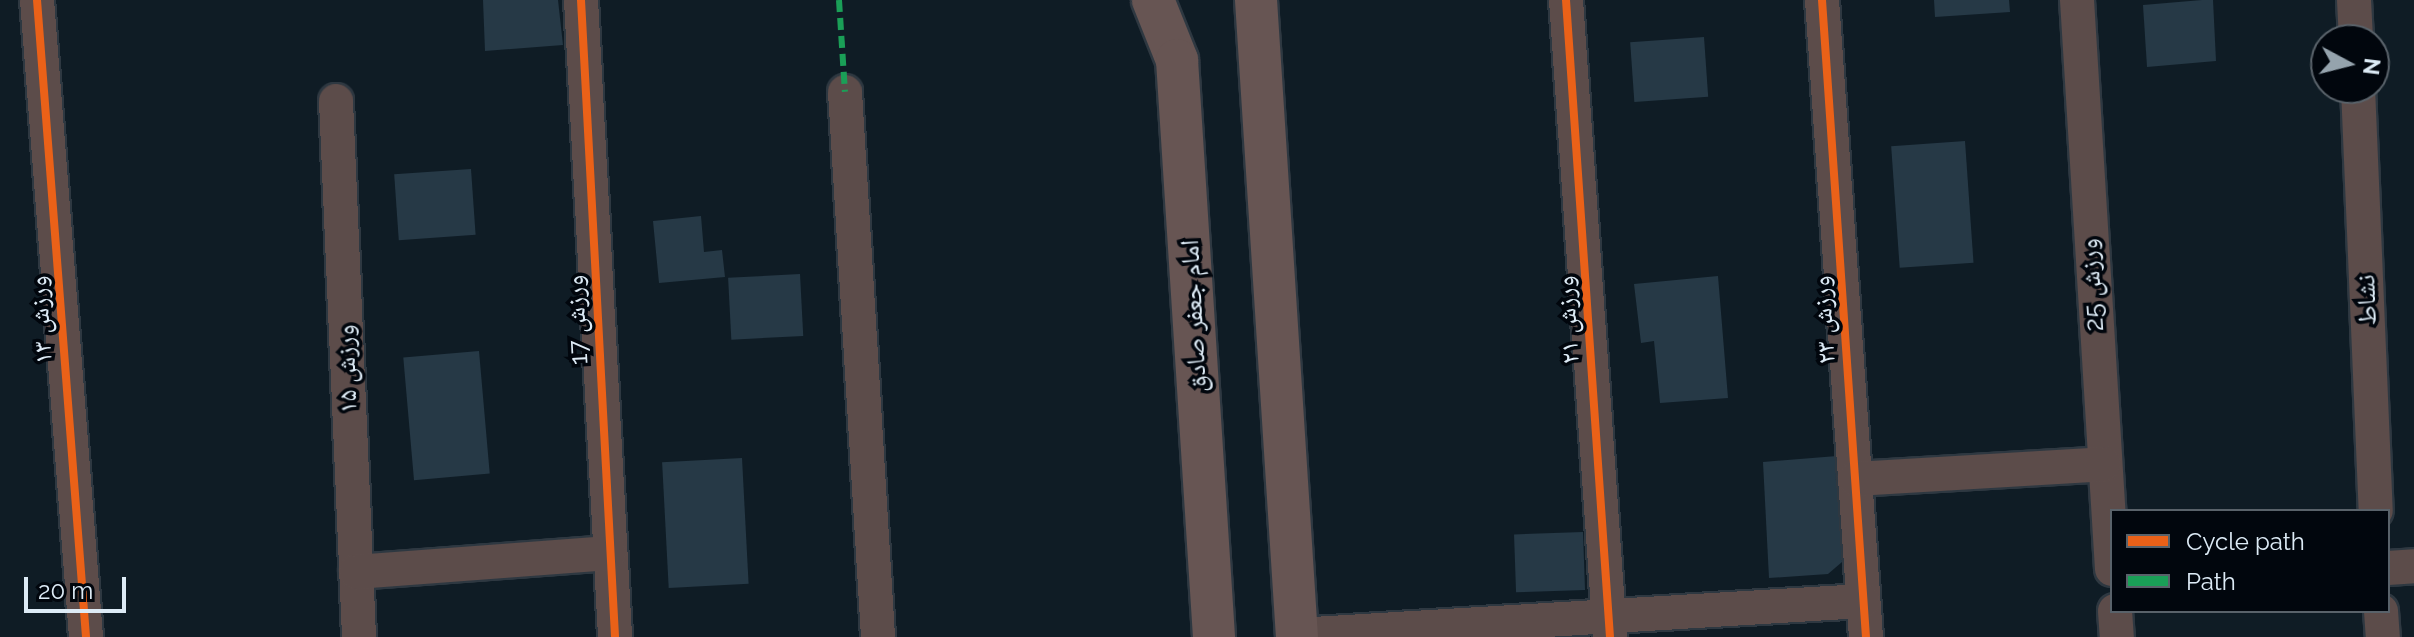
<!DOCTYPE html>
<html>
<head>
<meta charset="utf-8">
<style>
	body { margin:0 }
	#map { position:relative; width:2414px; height:637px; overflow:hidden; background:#0f1c25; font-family:Raleway,"Noto Naskh Arabic",sans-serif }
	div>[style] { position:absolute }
	.building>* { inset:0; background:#263946; transform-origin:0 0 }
	.roads { filter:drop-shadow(2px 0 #2e3841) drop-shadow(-2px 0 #2e3841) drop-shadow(0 2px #2e3841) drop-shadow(0 -2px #2e3841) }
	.minor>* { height:34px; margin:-17px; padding:0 17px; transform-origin:17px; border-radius:17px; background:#5c4c4a }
	.major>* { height:42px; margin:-21px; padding:0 21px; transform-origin:21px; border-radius:21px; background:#675553 }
	.quiet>* { height:6px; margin-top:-3px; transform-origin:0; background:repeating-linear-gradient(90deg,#1a9f57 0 12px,transparent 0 18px) }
	.cycleway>* { height:8px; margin:-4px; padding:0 4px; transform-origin:4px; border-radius:4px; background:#ea6118 }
	span { translate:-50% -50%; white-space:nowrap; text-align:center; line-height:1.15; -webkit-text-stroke:7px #01060d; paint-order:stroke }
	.street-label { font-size:26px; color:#ddebf6 }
	.legend { position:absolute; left:2110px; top:509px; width:280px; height:104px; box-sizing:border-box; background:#01060d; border:2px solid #59626a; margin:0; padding:10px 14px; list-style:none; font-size:24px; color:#ddebf6 }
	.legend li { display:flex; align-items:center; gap:16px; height:40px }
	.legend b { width:40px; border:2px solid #59626a }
	.north { position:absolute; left:2310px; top:24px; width:80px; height:80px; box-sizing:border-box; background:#01060d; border:2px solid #59626a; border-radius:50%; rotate:97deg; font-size:22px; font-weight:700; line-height:32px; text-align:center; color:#ddebf6 }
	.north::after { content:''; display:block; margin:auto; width:28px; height:36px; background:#95a3ad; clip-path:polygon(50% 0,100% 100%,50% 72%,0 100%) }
	.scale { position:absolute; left:24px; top:577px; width:102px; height:36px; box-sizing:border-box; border:4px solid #ddebf6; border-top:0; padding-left:10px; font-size:24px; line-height:28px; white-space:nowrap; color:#ddebf6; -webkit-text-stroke:6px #01060d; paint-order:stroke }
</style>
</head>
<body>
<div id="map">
	<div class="building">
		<i style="clip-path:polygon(483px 0,558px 0,563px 45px,485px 51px)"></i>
		<i style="clip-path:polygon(1934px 0,2009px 0,2010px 12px,1935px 17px)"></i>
		<i style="clip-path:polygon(2202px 0,2213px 0,2216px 61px,2147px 67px,2143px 5px)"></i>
		<i style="left:1704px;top:37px;width:60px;height:74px;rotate:86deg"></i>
		<i style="left:1965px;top:141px;width:122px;height:74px;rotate:86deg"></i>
		<i style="left:471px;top:169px;width:66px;height:77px;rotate:86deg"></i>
		<i style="clip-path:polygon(701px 216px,704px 252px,722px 250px,725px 277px,659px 283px,653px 221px)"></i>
		<i style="left:800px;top:274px;width:62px;height:72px;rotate:87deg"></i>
		<i style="clip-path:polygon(1718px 276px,1728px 398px,1660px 403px,1654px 341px,1641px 343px,1634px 284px)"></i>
		<i style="left:479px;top:351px;width:123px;height:76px;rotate:85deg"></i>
		<i style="clip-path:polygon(1837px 456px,1842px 562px,1828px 574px,1769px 578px,1763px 462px)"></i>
		<i style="left:742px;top:458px;width:126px;height:80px;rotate:87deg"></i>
		<i style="left:1583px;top:532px;width:58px;height:69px;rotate:88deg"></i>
	</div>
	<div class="roads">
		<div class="minor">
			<i style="left:37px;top:0;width:639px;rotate:85.6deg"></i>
			<i style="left:581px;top:0;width:638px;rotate:86.94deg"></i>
			<i style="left:1566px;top:0;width:639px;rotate:86.05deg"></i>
			<i style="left:1822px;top:0;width:639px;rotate:86.05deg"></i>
			<i style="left:2077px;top:0;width:570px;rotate:86.48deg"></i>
			<i style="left:2354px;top:0;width:40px;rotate:87.1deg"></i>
			<i style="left:2358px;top:88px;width:423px;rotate:87.6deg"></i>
			<i style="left:845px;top:92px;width:546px;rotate:86.53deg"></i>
			<i style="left:336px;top:101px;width:536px;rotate:87.54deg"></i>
			<i style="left:1855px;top:479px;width:249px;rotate:-3.4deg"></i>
			<i style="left:2388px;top:568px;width:26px;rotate:-4deg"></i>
			<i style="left:356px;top:572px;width:254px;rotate:-4.3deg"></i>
			<i style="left:2115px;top:611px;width:26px;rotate:86deg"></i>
			<i style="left:2381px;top:611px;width:26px;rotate:86deg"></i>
			<i style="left:1297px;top:635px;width:567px;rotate:-3.44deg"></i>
		</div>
		<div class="major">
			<i style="left:1153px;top:0;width:65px;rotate:68.2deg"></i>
			<i style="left:1177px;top:60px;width:578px;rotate:86.33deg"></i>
			<i style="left:1256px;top:0;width:638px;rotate:86.32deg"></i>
		</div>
	</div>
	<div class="quiet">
		<i style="left:839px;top:0;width:92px;rotate:86.3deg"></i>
	</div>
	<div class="cycleway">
		<i style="left:37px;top:0;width:639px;rotate:85.6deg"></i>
		<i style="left:581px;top:0;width:638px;rotate:86.94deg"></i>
		<i style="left:1566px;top:0;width:639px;rotate:86.05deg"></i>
		<i style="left:1822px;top:0;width:639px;rotate:86.05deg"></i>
	</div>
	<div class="street-label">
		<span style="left:2092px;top:285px;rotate:-94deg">ورزش 25</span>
		<span style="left:2367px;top:300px;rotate:-92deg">نشاط</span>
		<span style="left:1194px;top:316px;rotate:-93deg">امام جعفر صادق</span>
		<span style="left:41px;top:320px;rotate:-94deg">ورزش ۱۳</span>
		<span style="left:577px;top:320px;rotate:-93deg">ورزش 17</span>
		<span style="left:1568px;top:320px;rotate:-94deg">ورزش ۲۱</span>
		<span style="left:1824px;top:320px;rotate:-94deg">ورزش ۲۳</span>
		<span style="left:347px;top:369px;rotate:-92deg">ورزش ۱۵</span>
	</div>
	<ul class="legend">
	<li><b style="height:10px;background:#ea6118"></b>Cycle path</li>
	<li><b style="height:10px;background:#1a9f57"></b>Path</li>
	</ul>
	<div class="north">N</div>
	<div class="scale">20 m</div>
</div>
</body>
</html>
